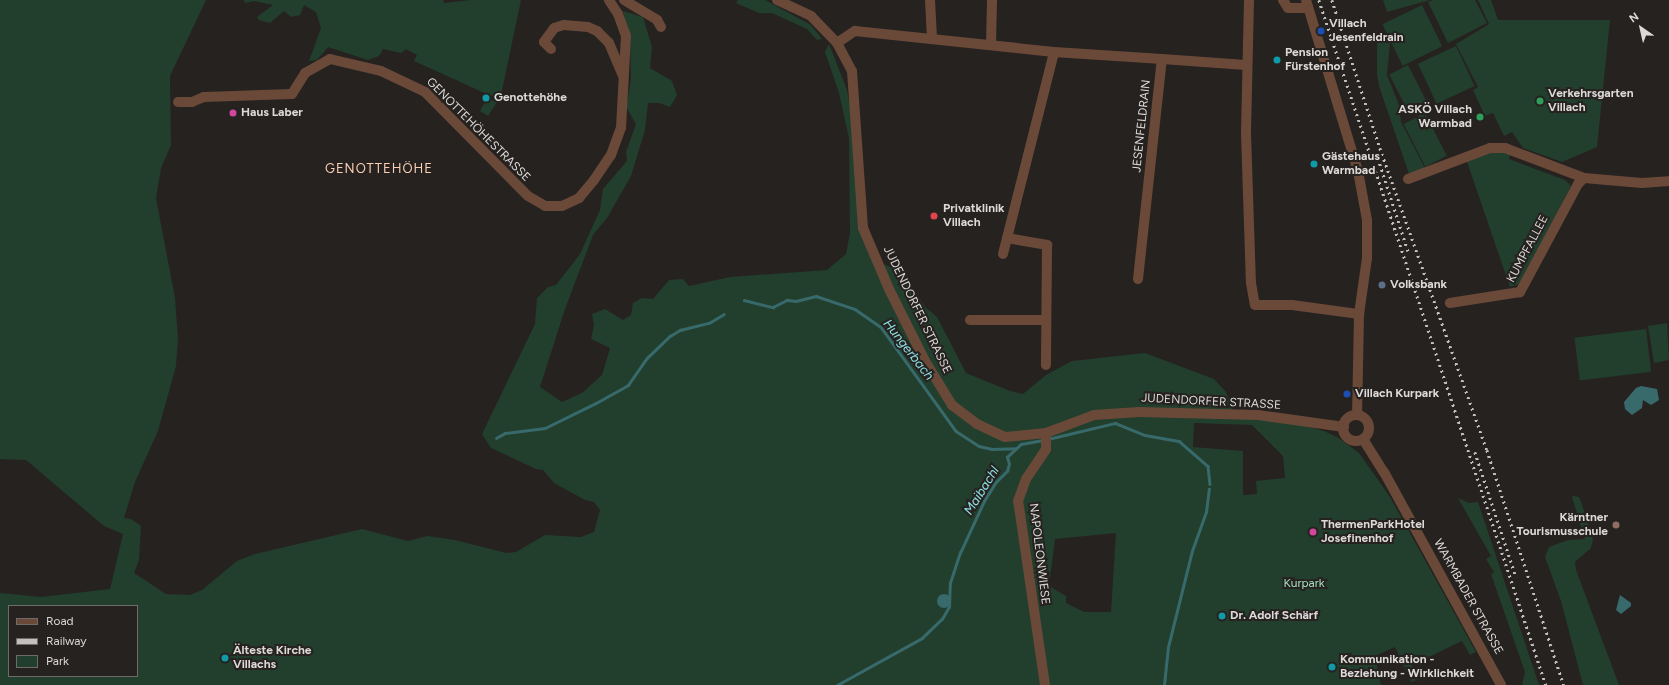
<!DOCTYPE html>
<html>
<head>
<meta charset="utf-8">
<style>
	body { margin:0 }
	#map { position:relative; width:1669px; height:685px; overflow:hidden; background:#262220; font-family:Figtree,sans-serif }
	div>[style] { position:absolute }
	.green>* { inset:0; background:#223e2d; transform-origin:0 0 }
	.water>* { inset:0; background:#386a6c }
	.round { border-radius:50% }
	.stream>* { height:2.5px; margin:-1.25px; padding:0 1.25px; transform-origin:1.25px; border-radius:1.25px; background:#386a6c }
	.minor>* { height:10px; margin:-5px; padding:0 5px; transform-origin:5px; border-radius:5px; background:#6a4939 }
	.minor>.ring { margin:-5px; padding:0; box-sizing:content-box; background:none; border:10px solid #6a4939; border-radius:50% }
	.rail>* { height:2.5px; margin-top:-1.25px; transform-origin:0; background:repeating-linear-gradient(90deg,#c2bfbe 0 2px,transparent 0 6px) }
	.dots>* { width:11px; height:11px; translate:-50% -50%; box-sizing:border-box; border:2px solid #262220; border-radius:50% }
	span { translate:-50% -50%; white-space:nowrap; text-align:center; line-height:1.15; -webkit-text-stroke:4px #262220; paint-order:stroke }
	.poi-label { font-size:12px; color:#dcd9d8; font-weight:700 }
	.left { translate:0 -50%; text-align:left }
	.right { translate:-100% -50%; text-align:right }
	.street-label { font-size:12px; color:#dcd9d8 }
	.park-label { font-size:12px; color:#a3e1b9 }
	.neighbourhood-label { font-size:13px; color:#fbcfb6; letter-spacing:1px }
	.water-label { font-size:13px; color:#8de3e6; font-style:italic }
	.legend { position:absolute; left:8px; top:605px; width:130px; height:72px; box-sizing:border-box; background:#262220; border:1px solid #6f6b6a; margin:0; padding:5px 7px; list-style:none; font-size:12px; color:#dcd9d8 }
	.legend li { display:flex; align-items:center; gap:8px; height:20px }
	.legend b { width:20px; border:1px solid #6f6b6a }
	.north { position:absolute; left:1621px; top:8px; width:40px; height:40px; -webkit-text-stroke:3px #262220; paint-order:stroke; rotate:326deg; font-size:11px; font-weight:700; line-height:16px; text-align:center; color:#dcd9d8 }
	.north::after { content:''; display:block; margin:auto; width:14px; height:18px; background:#dcd9d8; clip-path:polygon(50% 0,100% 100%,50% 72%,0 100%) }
</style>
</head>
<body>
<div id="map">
	<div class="green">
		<i style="clip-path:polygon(evenodd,0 0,206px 0,170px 76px,171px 145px,161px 168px,156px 198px,175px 298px,178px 338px,176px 366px,158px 431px,135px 482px,124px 518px,131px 519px,141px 526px,139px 560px,134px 573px,166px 594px,190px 595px,202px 590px,237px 561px,255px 554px,362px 529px,408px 541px,427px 536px,455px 540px,506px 553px,516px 552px,545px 535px,581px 537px,594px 532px,600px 510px,594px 502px,585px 500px,554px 483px,543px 470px,536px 469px,491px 448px,482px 434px,535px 324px,537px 298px,548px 287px,556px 285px,580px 254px,600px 210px,603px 189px,627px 161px,626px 152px,636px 124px,626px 107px,631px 79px,630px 40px,623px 11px,643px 17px,652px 47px,650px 68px,672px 81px,677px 95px,670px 107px,659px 103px,648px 103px,645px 130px,631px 176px,607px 218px,593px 235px,565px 309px,540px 387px,562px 402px,582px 393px,602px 375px,610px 348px,591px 339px,594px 325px,592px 314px,605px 309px,623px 320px,631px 315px,633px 303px,642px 298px,653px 299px,669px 280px,683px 279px,689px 286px,730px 277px,827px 270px,846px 254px,850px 233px,849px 138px,839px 93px,825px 52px,829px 44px,847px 90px,853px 121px,864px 234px,883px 264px,903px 272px,925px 307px,937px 317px,966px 373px,1010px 391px,1023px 394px,1046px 375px,1072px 361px,1145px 353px,1214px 379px,1226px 392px,1235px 417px,1291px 422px,1324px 431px,1337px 437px,1359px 453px,1390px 497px,1476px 652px,1470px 655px,1462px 641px,1412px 665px,1418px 680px,1411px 682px,1395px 647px,1375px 656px,1381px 685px,0 685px,0 593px,41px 597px,110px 589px,123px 534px,104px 526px,26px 460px,0 459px,0 0,1194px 423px,1252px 425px,1283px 456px,1285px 478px,1256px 481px,1257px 494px,1243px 495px,1243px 451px,1193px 447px,1194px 423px,0 0,1116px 533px,1111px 612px,1084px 612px,1066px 603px,1066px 596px,1049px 586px,1055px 539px,1116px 533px,0 0,9px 606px,137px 606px,137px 676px,9px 676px,9px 606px)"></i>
		<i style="clip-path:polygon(244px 0,443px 0,444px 3px,471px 0,521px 0,500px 100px,414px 61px,417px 55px,406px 49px,401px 53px,383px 49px,379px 56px,368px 60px,328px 47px,317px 60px,309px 61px,321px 28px,316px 12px,304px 5px,300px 15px,291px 17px,284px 11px,270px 23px,259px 20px,257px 17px,273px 5px,254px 1px,245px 3px)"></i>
		<i style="clip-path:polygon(738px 0,765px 0,811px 25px,822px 39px,817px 40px,807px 29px,772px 13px,759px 13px,736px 3px)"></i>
		<i style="clip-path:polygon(1383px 0,1430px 0,1387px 12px)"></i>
		<i style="clip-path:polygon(1433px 0,1475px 0,1487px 23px,1448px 43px,1428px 2px)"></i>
		<i style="clip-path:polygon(1478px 0,1491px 0,1498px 20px,1610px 20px,1597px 147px,1562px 162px,1523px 148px,1512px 132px,1504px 136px,1493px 113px,1485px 116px,1473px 90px,1478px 87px,1456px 44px,1489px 24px)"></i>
		<i style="left:1422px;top:5px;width:46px;height:44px;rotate:64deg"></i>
		<i style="clip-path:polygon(1377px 41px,1390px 43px,1387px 75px,1399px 105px,1401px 122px,1426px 170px,1409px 174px,1379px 86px,1377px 74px)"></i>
		<i style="left:1456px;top:46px;width:44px;height:42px;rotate:65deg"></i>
		<i style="left:1408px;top:65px;width:45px;height:21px;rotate:63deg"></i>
		<i style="clip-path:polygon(487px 98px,497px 102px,488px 116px,480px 111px)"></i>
		<i style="left:1425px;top:113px;width:48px;height:24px;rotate:63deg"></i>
		<i style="clip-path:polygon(1490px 151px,1510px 154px,1509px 159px,1565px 180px,1571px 186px,1520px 284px,1510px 287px,1466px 159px)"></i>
		<i style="clip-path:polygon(1667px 323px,1669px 360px,1654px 363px,1648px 326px)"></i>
		<i style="left:1646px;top:329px;width:43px;height:72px;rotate:83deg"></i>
		<i style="clip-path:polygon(1573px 496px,1579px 497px,1581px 502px,1593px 539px,1591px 548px,1575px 562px,1576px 570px,1619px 685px,1583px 685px,1561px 601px,1545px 557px,1549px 547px,1568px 540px,1585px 539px,1572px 497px)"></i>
		<i style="clip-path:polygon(1458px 498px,1469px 503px,1478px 502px,1539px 685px,1522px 685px,1525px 672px,1491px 574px,1494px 572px,1486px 559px,1491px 556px)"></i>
	</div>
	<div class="water">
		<i style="clip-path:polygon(1641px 386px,1657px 389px,1659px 400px,1651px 405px,1643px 400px,1642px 408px,1632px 415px,1625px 409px,1624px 402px,1636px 388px)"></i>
		<i class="round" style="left:937px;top:594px;width:14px;height:14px"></i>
		<i style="clip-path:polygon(1620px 595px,1631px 603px,1631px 606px,1621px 614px,1616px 610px)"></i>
	</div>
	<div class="stream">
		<i style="left:744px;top:300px;width:30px;rotate:14deg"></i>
		<i style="left:773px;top:307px;width:16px;rotate:-27deg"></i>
		<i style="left:787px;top:300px;width:9px;rotate:6deg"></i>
		<i style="left:796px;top:301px;width:21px;rotate:-14deg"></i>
		<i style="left:816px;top:296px;width:41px;rotate:18.4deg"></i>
		<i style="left:855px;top:309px;width:32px;rotate:35deg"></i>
		<i style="left:881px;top:327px;width:128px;rotate:54.2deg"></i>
		<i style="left:956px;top:431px;width:27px;rotate:33deg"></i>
		<i style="left:979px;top:446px;width:13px;rotate:13deg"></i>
		<i style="left:992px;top:449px;width:24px;rotate:-2deg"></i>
		<i style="left:496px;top:438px;width:10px;rotate:-29deg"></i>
		<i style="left:505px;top:433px;width:40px;rotate:-7.1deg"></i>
		<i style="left:545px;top:428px;width:57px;rotate:-26.1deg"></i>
		<i style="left:596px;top:403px;width:37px;rotate:-29deg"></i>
		<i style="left:628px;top:385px;width:33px;rotate:-55deg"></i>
		<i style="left:647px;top:358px;width:32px;rotate:-44deg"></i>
		<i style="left:670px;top:336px;width:12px;rotate:-31deg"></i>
		<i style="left:680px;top:330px;width:30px;rotate:-14deg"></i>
		<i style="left:709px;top:323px;width:17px;rotate:-31deg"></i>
		<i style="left:1048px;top:439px;width:69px;rotate:-13.4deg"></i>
		<i style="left:1115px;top:423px;width:32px;rotate:22deg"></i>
		<i style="left:1145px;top:435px;width:35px;rotate:10deg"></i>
		<i style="left:1179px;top:441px;width:38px;rotate:41deg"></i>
		<i style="left:1208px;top:466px;width:18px;rotate:84deg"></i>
		<i style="left:837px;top:685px;width:97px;rotate:-28.9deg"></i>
		<i style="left:922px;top:638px;width:28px;rotate:-44deg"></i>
		<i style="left:942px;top:619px;width:14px;rotate:-60deg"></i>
		<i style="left:949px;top:607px;width:24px;rotate:-88deg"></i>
		<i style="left:950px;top:583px;width:32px;rotate:-72deg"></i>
		<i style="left:960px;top:553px;width:57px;rotate:-65.2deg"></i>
		<i style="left:984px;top:501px;width:22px;rotate:-58deg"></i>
		<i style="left:996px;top:482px;width:16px;rotate:-45deg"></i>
		<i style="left:1007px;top:471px;width:7px;rotate:-74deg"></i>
		<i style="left:1009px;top:464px;width:7px;rotate:-106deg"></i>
		<i style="left:1007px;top:457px;width:19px;rotate:-43deg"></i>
		<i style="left:1021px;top:444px;width:22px;rotate:-10deg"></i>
		<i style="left:1164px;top:685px;width:38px;rotate:-84deg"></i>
		<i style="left:1168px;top:647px;width:99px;rotate:-76deg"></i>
		<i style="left:1192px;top:551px;width:41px;rotate:-70.3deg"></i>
		<i style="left:1206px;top:512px;width:23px;rotate:-83deg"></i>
	</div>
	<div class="minor">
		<i style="left:624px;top:0;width:39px;rotate:31deg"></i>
		<i style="left:657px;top:20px;width:8px;rotate:60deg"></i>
		<i style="left:777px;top:0;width:38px;rotate:25deg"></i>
		<i style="left:811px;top:16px;width:37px;rotate:46deg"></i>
		<i style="left:837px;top:43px;width:32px;rotate:62deg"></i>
		<i style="left:852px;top:71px;width:157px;rotate:86deg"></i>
		<i style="left:863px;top:228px;width:66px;rotate:66.9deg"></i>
		<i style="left:889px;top:289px;width:80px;rotate:63.4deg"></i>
		<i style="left:925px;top:361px;width:52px;rotate:58.5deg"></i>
		<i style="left:952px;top:405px;width:31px;rotate:37deg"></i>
		<i style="left:977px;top:424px;width:31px;rotate:25deg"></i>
		<i style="left:1005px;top:437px;width:41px;rotate:-5.6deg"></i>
		<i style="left:1046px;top:433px;width:51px;rotate:-20.6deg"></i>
		<i style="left:1094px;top:415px;width:45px;rotate:-3.8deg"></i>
		<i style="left:1139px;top:412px;width:119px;rotate:1.4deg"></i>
		<i style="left:1258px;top:415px;width:87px;rotate:7.9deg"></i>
		<i style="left:930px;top:0;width:38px;rotate:87deg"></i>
		<i style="left:1249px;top:0;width:134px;rotate:91.3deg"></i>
		<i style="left:1246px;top:134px;width:149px;rotate:88.1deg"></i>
		<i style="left:1251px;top:283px;width:22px;rotate:80deg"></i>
		<i style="left:1255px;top:305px;width:37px"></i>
		<i style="left:1292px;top:305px;width:68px;rotate:7.7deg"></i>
		<i style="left:1283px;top:0;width:9px;rotate:58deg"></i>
		<i style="left:1288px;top:8px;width:20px"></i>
		<i style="left:1306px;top:0;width:179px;rotate:73.1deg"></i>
		<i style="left:1358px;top:171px;width:50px;rotate:79.6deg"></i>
		<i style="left:1367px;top:220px;width:38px;rotate:90deg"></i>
		<i style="left:1367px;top:258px;width:57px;rotate:98.1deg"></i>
		<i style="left:1359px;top:314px;width:101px;rotate:91.1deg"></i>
		<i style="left:837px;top:43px;width:22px;rotate:-34deg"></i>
		<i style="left:855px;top:31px;width:200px;rotate:6deg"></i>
		<i style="left:1054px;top:52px;width:108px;rotate:3.7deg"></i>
		<i style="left:991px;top:45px;width:45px;rotate:-88.7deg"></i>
		<i style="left:551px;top:49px;width:10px;rotate:-135deg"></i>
		<i style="left:544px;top:42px;width:17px;rotate:-54deg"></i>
		<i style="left:554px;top:28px;width:10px;rotate:-17deg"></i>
		<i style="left:564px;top:25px;width:24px;rotate:5deg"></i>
		<i style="left:588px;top:27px;width:10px;rotate:24deg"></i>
		<i style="left:597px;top:31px;width:17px;rotate:45deg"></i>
		<i style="left:609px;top:43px;width:36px;rotate:67deg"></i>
		<i style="left:178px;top:102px;width:14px"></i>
		<i style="left:192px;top:102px;width:13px;rotate:-23deg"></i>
		<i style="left:204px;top:97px;width:88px;rotate:-2deg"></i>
		<i style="left:292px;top:94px;width:25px;rotate:-58deg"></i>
		<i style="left:305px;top:73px;width:29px;rotate:-29deg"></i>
		<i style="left:330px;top:59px;width:52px;rotate:13.2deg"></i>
		<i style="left:381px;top:71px;width:49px;rotate:25.5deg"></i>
		<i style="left:425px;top:92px;width:146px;rotate:45.3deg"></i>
		<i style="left:528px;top:196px;width:20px;rotate:30deg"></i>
		<i style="left:545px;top:206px;width:17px"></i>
		<i style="left:562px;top:206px;width:19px;rotate:-25deg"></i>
		<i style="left:579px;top:198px;width:23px;rotate:-50deg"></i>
		<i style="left:594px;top:180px;width:30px;rotate:-56deg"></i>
		<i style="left:611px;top:155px;width:29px;rotate:-70deg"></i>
		<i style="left:621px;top:128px;width:92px;rotate:-86.9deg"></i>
		<i style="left:626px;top:36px;width:23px;rotate:-110deg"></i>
		<i style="left:618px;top:14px;width:17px;rotate:-123deg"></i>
		<i style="left:1584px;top:178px;width:58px;rotate:4.9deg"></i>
		<i style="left:1642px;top:183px;width:27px;rotate:-4deg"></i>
		<i style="left:1408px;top:179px;width:88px;rotate:-20.7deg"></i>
		<i style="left:1490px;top:148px;width:15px"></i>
		<i style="left:1505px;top:148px;width:85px;rotate:20.8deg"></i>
		<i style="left:1584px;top:178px;width:8px;rotate:135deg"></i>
		<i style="left:1578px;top:184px;width:123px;rotate:118.2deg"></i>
		<i style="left:1520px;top:292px;width:71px;rotate:171.1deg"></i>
		<i style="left:1007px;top:238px;width:41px;rotate:9.9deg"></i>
		<i style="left:1047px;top:245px;width:120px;rotate:90.5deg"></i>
		<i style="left:1003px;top:254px;width:208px;rotate:-75.8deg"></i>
		<i style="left:1138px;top:279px;width:221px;rotate:-83.8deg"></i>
		<i style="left:1162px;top:59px;width:84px;rotate:4.1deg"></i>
		<i style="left:970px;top:320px;width:76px"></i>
		<i class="ring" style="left:1343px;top:415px;width:16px;height:16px"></i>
		<i style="left:1363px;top:439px;width:39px;rotate:58deg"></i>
		<i style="left:1384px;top:472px;width:243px;rotate:61.2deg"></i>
		<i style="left:1045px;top:685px;width:186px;rotate:-98.3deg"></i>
		<i style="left:1018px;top:501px;width:23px;rotate:-70deg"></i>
		<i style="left:1026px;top:479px;width:36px;rotate:-56deg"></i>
		<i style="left:1046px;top:449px;width:16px;rotate:-90deg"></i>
	</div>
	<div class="rail">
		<i style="left:1319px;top:0;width:722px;rotate:71.67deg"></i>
		<i style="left:1332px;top:0;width:156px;rotate:72deg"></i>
		<i style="left:1380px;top:148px;width:320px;rotate:70.5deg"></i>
		<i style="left:1487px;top:450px;width:247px;rotate:71.9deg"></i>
		<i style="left:1378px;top:158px;width:98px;rotate:72.1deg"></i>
		<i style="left:1475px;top:452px;width:132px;rotate:71.8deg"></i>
	</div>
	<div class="dots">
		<i style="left:1321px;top:31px;background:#1a4fb4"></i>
		<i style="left:1277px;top:60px;background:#0f9aa8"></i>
		<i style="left:486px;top:98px;background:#0f9aa8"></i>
		<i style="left:1540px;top:101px;background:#2e9e5b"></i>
		<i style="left:233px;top:113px;background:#d1479c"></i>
		<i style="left:1480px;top:117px;background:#2e9e5b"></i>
		<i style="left:1314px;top:164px;background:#0f9aa8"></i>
		<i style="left:934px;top:216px;background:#e0444e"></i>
		<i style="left:1382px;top:285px;background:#5c6f8a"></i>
		<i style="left:1347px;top:394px;background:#1a4fb4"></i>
		<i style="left:1616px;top:525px;background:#8d6e63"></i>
		<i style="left:1313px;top:532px;background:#d1479c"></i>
		<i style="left:1222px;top:616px;background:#0f9aa8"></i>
		<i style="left:225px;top:658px;background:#0f9aa8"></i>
		<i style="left:1332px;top:667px;background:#0f9aa8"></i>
	</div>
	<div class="poi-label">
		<span class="left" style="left:1329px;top:31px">Villach<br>Jesenfeldrain</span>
		<span class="left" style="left:1285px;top:60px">Pension<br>Fürstenhof</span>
		<span class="left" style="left:1548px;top:101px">Verkehrsgarten<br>Villach</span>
		<span class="left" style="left:494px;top:98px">Genottehöhe</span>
		<span class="right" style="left:1472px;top:117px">ASKÖ Villach<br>Warmbad</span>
		<span class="left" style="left:241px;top:113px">Haus Laber</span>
		<span class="left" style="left:1322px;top:164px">Gästehaus<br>Warmbad</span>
		<span class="left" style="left:943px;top:216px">Privatklinik<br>Villach</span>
		<span class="left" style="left:1390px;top:285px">Volksbank</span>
		<span class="left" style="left:1355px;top:394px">Villach Kurpark</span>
		<span class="right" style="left:1608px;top:525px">Kärntner<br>Tourismusschule</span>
		<span class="left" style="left:1321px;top:532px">ThermenParkHotel<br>Josefinenhof</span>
		<span class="left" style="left:1230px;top:616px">Dr. Adolf Schärf</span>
		<span class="left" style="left:233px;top:658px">Älteste Kirche<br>Villachs</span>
		<span class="left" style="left:1340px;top:667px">Kommunikation -<br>Beziehung - Wirklichkeit</span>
	</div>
	<div class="street-label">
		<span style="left:1142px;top:126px;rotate:-84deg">JESENFELDRAIN</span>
		<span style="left:478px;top:130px;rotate:45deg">GENOTTEHÖHESTRASSE</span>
		<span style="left:1528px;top:249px;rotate:-62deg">KUMPFALLEE</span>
		<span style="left:917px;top:310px;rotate:64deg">JUDENDORFER STRASSE</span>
		<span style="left:1211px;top:402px;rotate:3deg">JUDENDORFER STRASSE</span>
		<span style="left:1039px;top:554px;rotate:83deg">NAPOLEONWIESE</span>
		<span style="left:1468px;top:597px;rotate:61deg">WARMBADER STRASSE</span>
	</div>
	<div class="park-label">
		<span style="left:1304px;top:584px">Kurpark</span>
	</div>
	<div class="neighbourhood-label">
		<span style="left:379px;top:169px">GENOTTEHÖHE</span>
	</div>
	<div class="water-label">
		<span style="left:908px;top:350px;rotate:52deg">Hungerbach</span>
		<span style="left:982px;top:491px;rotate:-58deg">Maibachl</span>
	</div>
	<ul class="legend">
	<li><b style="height:5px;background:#6a4939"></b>Road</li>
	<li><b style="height:5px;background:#c2bfbe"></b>Railway</li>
	<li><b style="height:11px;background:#223e2d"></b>Park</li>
	</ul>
	<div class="north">N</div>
</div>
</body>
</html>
